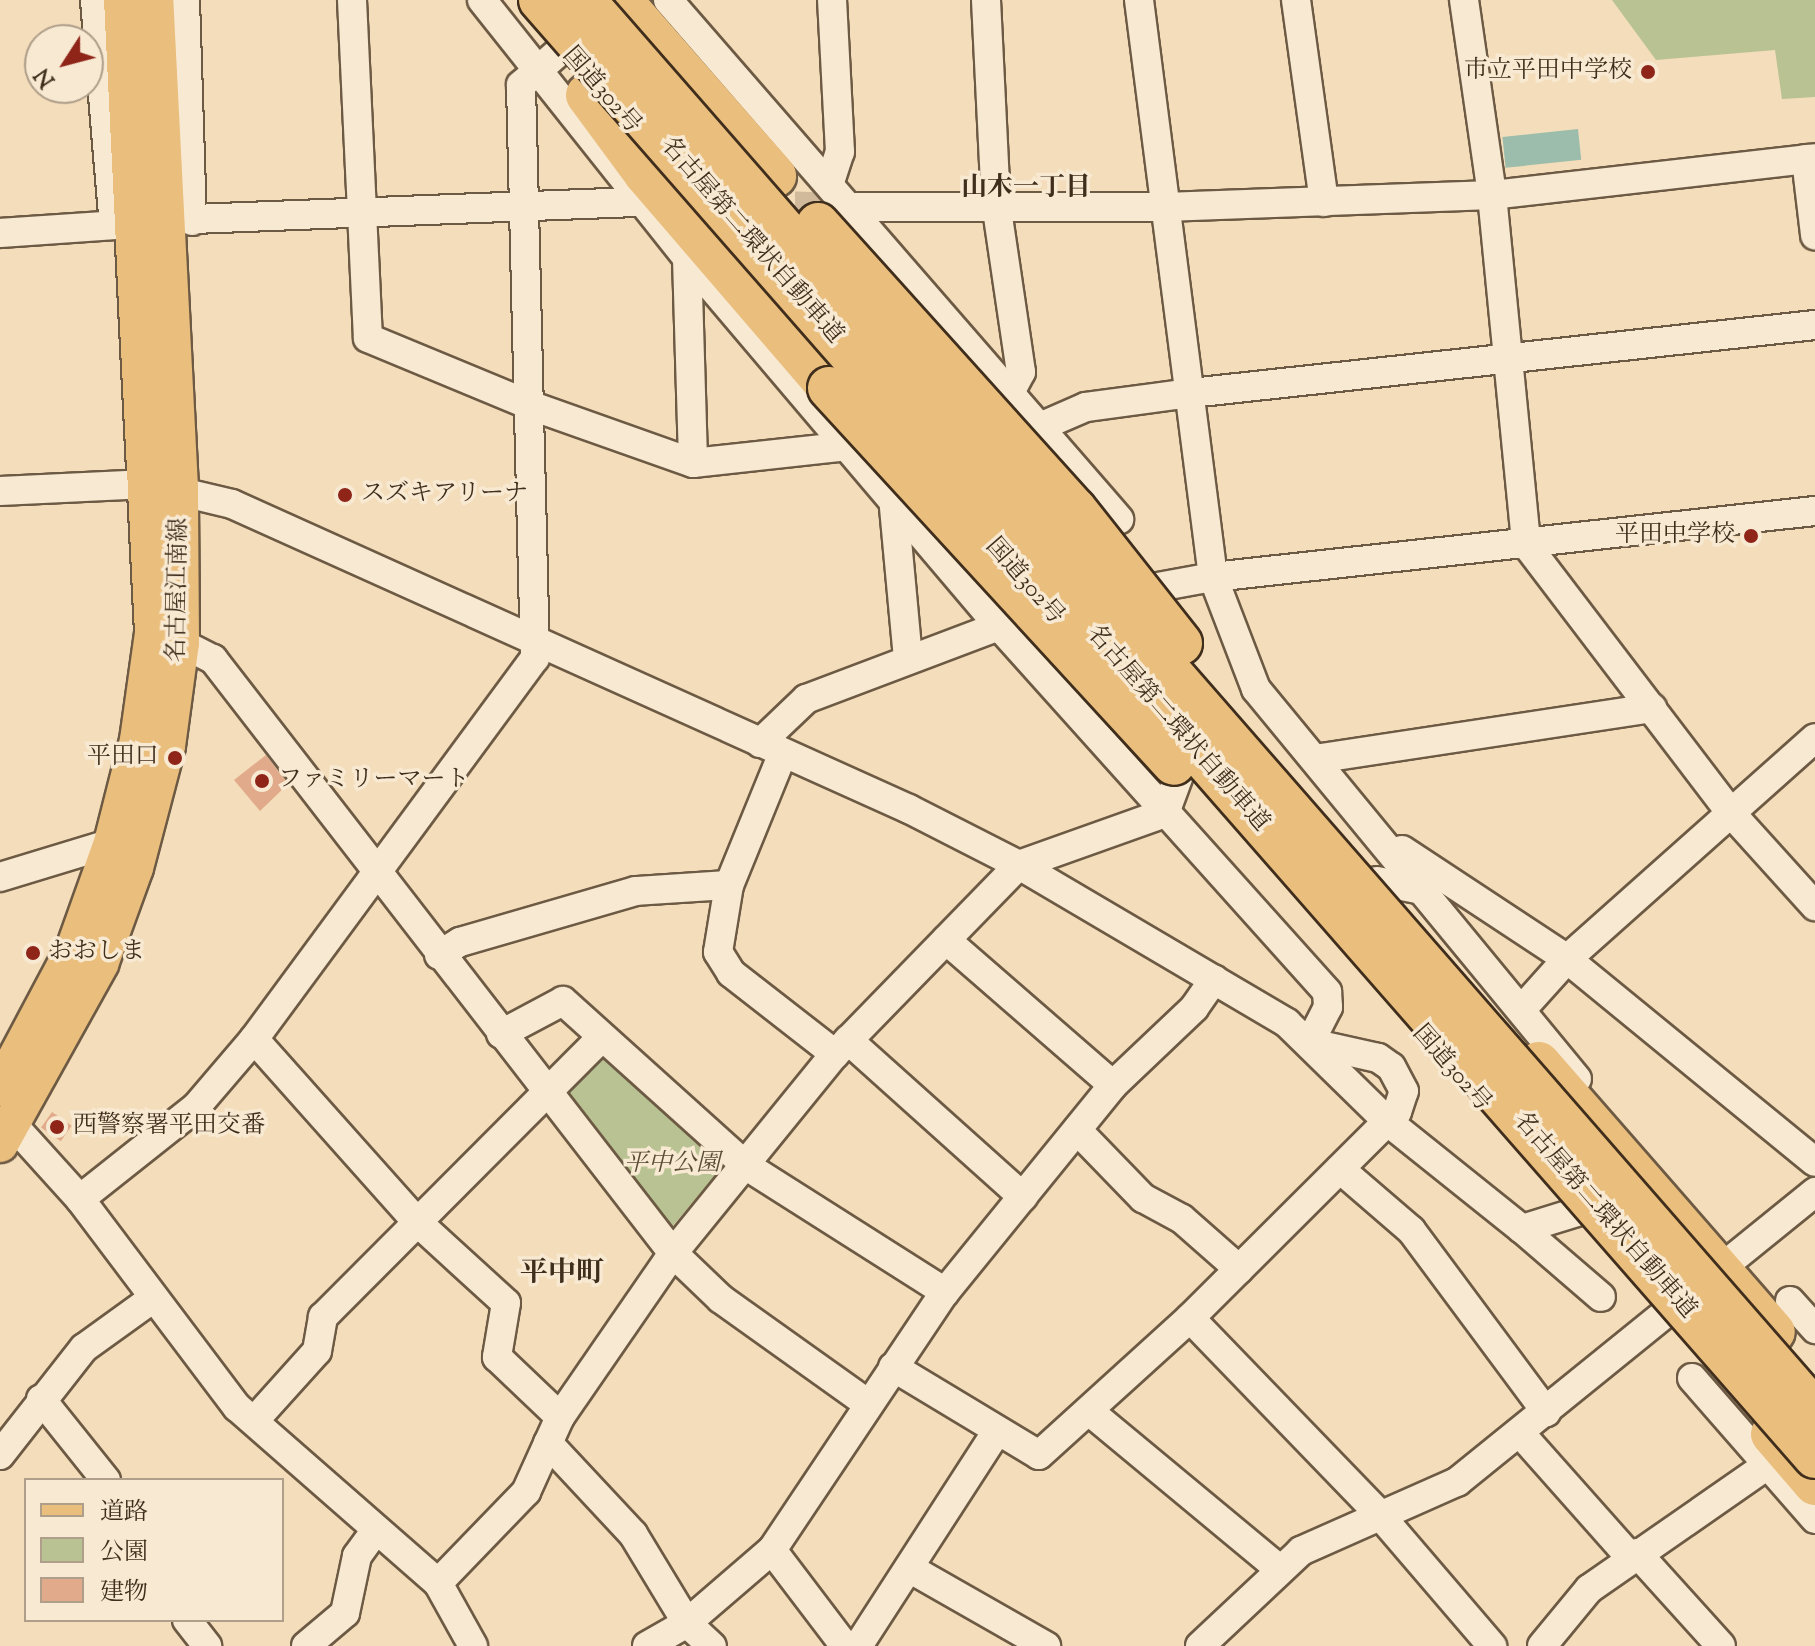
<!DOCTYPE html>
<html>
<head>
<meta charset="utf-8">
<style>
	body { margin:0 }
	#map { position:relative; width:1815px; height:1646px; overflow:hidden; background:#f4ddba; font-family:"Sorts Mill Goudy","Noto Serif JP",serif }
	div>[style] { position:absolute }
	.green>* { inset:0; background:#b8c292 }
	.water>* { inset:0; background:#9cbdab; transform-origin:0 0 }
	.building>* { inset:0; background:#e1aa8b; transform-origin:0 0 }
	.minor-tunnel>* { height:28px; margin-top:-14px; transform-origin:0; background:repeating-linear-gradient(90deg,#d0ba9b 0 28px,transparent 0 42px) }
	.roads { filter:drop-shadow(2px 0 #6d5a44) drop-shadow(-2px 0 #6d5a44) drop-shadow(0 2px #6d5a44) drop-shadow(0 -2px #6d5a44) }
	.minor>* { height:28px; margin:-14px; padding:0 14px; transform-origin:14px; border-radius:14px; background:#f8e9d2 }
	.major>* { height:36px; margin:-18px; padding:0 18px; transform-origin:18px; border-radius:18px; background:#eabe7d }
	.highway>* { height:42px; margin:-21px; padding:0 21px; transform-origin:21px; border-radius:21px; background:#eabe7d }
	.bridges { filter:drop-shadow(2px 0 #402e1d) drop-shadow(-2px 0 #402e1d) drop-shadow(0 2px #402e1d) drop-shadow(0 -2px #402e1d) }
	.highway-bridge>* { height:42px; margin:-21px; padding:0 21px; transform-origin:21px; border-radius:21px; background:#eabe7d }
	.dots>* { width:22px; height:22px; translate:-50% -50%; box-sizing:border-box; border:4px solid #f8e9d2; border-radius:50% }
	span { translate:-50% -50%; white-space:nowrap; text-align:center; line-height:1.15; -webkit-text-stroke:7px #f8e9d2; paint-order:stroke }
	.poi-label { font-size:24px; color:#402e1d }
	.right { translate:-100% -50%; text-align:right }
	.left { translate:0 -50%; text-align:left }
	.street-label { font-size:24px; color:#402e1d }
	.park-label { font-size:24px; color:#584c34; font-style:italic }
	.neighbourhood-label { font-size:26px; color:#402e1d; font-weight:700 }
	.quarter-label { font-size:28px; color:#402e1d; font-weight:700 }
	.legend { position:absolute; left:24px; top:1478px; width:260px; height:144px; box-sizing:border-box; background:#f8e9d2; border:2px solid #ae9e8a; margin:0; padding:10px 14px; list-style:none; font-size:24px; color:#402e1d }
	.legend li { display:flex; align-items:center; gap:16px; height:40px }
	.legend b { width:40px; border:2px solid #ae9e8a }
	.north { position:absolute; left:24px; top:24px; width:80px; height:80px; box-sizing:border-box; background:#f8e9d2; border:2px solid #ae9e8a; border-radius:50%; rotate:234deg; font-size:22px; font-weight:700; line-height:32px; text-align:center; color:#402e1d }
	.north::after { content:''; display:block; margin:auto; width:28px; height:36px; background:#8f2418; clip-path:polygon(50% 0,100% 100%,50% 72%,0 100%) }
</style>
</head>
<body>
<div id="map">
	<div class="green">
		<i style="clip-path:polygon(1612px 0,1815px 0,1815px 97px,1782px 99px,1775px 50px,1656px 60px)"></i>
		<i style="clip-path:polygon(602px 1049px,727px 1161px,671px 1228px,564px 1089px)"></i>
	</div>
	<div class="water">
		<i style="left:1578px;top:129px;width:31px;height:76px;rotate:84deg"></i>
	</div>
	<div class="building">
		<i style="clip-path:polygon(266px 755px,288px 784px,260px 811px,234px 780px)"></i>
		<i style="left:52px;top:1112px;width:24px;height:19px;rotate:35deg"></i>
	</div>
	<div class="minor-tunnel">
		<i style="left:753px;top:204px;width:85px;rotate:2deg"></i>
	</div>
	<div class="roads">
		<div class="minor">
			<i style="left:95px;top:0;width:226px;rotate:85.2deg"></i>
			<i style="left:185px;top:0;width:221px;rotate:88.2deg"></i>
			<i style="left:352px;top:0;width:338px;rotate:87.3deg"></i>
			<i style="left:368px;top:338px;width:178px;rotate:22.5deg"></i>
			<i style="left:532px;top:406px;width:171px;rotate:19.5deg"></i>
			<i style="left:693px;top:463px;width:158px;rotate:-6.2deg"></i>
			<i style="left:482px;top:0;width:330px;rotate:51.5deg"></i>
			<i style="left:687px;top:258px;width:481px;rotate:49.7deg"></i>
			<i style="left:998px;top:625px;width:493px;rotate:48.1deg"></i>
			<i style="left:1327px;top:992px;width:15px;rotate:86deg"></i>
			<i style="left:1328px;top:1007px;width:39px;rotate:117deg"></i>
			<i style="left:668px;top:0;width:688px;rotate:49.01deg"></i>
			<i style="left:986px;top:0;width:203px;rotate:87.2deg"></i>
			<i style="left:996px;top:203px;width:171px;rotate:81.6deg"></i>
			<i style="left:1021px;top:372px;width:21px;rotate:118deg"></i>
			<i style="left:1139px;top:0;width:582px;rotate:82.69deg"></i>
			<i style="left:1213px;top:577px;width:120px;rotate:69deg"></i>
			<i style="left:1256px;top:689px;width:505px;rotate:50.54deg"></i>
			<i style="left:1296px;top:0;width:204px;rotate:82.1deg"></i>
			<i style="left:1464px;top:0;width:197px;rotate:81.8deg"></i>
			<i style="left:1492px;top:195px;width:351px;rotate:84.4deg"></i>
			<i style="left:1526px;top:544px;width:337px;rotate:52.7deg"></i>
			<i style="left:1730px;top:812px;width:127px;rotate:47.9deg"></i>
			<i style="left:1806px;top:159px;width:77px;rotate:83.2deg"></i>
			<i style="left:830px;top:182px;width:32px;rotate:-72deg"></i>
			<i style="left:840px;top:152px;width:152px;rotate:-93deg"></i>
			<i style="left:838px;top:207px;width:327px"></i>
			<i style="left:1165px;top:207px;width:327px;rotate:-2.1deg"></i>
			<i style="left:1492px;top:195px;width:325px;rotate:-6.5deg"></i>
			<i style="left:167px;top:220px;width:489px;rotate:-2.2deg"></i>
			<i style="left:0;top:233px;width:131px;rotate:-3.9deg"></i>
			<i style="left:687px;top:258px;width:205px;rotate:88.3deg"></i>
			<i style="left:1042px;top:426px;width:48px;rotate:-23.4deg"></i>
			<i style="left:1086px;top:407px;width:106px;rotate:-7.6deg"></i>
			<i style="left:1191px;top:393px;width:628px;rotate:-6.22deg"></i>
			<i style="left:0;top:491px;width:148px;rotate:-2.7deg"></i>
			<i style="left:148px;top:484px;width:86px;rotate:13.4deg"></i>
			<i style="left:232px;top:504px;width:743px;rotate:24.25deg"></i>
			<i style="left:909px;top:809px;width:123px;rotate:27deg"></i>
			<i style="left:1019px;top:865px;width:311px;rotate:30.5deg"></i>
			<i style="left:1287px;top:1023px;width:140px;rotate:44.4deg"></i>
			<i style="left:1387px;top:1121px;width:173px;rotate:38.7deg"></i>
			<i style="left:1522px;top:1229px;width:58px;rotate:-17.2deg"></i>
			<i style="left:893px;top:497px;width:163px;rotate:84.7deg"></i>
			<i style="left:1125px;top:593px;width:89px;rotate:-10.3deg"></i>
			<i style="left:1213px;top:577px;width:606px;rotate:-6.26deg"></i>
			<i style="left:181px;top:643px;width:36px;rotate:27deg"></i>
			<i style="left:213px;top:659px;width:751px;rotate:52.25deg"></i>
			<i style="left:673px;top:1253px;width:66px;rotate:43.8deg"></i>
			<i style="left:721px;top:1299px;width:181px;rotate:35.5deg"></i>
			<i style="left:760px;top:743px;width:64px;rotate:-43.7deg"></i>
			<i style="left:806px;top:699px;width:223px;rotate:-20.7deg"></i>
			<i style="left:783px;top:753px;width:143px;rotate:112.2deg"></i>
			<i style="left:729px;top:885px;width:68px;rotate:99.3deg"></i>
			<i style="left:718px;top:952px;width:25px;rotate:58deg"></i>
			<i style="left:731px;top:973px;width:132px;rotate:37.9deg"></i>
			<i style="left:1315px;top:759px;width:341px;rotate:-8.6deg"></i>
			<i style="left:1402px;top:850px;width:198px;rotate:33.4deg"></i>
			<i style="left:1567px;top:959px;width:320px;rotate:39.3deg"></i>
			<i style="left:0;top:877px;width:117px;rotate:-16.9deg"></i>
			<i style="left:1377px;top:881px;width:51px;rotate:11.3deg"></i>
			<i style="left:946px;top:940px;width:221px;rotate:41deg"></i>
			<i style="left:439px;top:955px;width:25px;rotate:-32deg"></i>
			<i style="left:460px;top:942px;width:183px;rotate:-16.2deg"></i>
			<i style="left:636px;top:891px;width:93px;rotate:-3.7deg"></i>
			<i style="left:1523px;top:1008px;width:66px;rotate:-48.1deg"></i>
			<i style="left:1567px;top:959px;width:332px;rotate:-41.7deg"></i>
			<i style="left:501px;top:1034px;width:70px;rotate:-28deg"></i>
			<i style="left:563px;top:1001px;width:245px;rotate:42deg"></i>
			<i style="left:745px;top:1165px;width:237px;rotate:32.4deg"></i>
			<i style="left:254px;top:1039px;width:242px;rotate:48.3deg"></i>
			<i style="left:415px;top:1220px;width:123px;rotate:42.4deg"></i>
			<i style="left:506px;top:1303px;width:55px;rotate:99.5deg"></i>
			<i style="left:497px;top:1357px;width:87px;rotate:43.6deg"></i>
			<i style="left:848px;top:1040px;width:235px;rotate:41.9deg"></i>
			<i style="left:14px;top:1126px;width:98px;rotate:47.9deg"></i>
			<i style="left:80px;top:1199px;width:261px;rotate:53deg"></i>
			<i style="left:237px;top:1407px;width:267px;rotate:41.2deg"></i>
			<i style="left:438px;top:1583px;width:72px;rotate:60.9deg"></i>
			<i style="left:1077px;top:1130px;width:95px;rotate:45.9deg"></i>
			<i style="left:1143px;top:1198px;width:44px;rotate:28.3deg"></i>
			<i style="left:1182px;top:1219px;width:76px;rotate:41.3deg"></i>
			<i style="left:1340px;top:1169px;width:94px;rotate:40.7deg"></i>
			<i style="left:1411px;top:1230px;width:227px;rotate:53.4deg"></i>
			<i style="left:80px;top:1199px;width:148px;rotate:-38.4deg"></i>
			<i style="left:196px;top:1107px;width:89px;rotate:-49.5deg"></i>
			<i style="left:254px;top:1039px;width:473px;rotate:-53.6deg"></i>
			<i style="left:535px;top:658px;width:573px;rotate:-91.4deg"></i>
			<i style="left:521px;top:85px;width:86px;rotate:-41.2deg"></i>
			<i style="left:1522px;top:1229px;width:104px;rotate:40.7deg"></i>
			<i style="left:1790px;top:1301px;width:38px;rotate:48deg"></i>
			<i style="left:1190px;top:1318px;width:272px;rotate:46deg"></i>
			<i style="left:1379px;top:1514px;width:174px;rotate:49.4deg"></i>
			<i style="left:893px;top:1367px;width:170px;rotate:31.1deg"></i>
			<i style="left:1039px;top:1455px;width:204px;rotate:-42.2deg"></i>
			<i style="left:1190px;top:1318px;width:292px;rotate:-44.9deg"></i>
			<i style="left:1397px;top:1112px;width:22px;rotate:-72deg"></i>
			<i style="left:1404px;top:1091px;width:27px;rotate:-118deg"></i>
			<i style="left:1391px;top:1067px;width:16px;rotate:-145deg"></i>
			<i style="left:1378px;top:1058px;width:69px;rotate:-167.4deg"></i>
			<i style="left:1692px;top:1378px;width:187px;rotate:48.9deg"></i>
			<i style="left:41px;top:1399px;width:104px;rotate:51.3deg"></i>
			<i style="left:1089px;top:1411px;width:247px;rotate:39.7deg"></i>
			<i style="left:254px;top:1421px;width:94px;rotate:-48deg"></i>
			<i style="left:317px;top:1351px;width:35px;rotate:-80deg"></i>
			<i style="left:323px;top:1317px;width:395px;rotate:-45.1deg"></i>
			<i style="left:1520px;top:1433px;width:167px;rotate:48.4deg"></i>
			<i style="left:548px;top:1443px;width:125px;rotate:47deg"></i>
			<i style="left:633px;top:1534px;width:104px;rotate:58.8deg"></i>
			<i style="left:687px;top:1623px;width:34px;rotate:43deg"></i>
			<i style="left:0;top:1455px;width:136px;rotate:-51.9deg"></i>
			<i style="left:84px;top:1348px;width:84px;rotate:-35.8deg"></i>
			<i style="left:772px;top:1550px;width:121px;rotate:52.8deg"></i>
			<i style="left:1637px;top:1553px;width:125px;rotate:47.9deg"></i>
			<i style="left:909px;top:1568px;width:158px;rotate:29.7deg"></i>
			<i style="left:438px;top:1583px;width:127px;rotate:-46deg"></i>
			<i style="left:526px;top:1492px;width:82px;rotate:-65.6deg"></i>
			<i style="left:560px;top:1417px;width:199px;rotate:-55.4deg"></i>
			<i style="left:673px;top:1253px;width:257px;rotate:-50.9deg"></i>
			<i style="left:835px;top:1054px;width:264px;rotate:-45.8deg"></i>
			<i style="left:1019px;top:865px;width:155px;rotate:-19.6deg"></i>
			<i style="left:1165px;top:813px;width:54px;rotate:-69.6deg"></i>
			<i style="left:187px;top:1620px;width:33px;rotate:52deg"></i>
			<i style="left:306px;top:1646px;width:51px;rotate:-40.2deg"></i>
			<i style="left:345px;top:1613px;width:58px;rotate:-78.1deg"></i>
			<i style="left:357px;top:1556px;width:32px;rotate:-54deg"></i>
			<i style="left:647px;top:1646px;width:46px;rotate:-29.9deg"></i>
			<i style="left:687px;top:1623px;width:112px;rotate:-40.7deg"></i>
			<i style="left:772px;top:1550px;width:311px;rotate:-56.2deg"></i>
			<i style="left:945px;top:1292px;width:267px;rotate:-50.9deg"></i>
			<i style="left:1113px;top:1085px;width:112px;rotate:-43.5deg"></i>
			<i style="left:1194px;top:1008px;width:35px;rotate:-55deg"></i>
			<i style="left:858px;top:1646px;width:252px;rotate:-57.1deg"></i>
			<i style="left:1200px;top:1646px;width:139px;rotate:-43.2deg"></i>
			<i style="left:1301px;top:1551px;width:171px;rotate:-23.9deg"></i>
			<i style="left:1457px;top:1482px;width:461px;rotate:-39deg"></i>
			<i style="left:1542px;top:1646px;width:74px;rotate:-50.5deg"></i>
			<i style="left:1589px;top:1589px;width:219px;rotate:-34.8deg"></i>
		</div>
		<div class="major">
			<i style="left:0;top:1088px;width:157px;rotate:-62deg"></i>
			<i style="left:74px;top:949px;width:113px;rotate:-70.3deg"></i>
			<i style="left:112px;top:843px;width:106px;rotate:-75.8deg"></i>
			<i style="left:138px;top:740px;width:108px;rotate:-82deg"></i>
			<i style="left:153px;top:633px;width:634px;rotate:-92.8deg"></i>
			<i style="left:0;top:1144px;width:206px;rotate:-60.9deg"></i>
			<i style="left:100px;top:964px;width:102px;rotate:-70deg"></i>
			<i style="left:135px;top:868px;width:126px;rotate:-75.3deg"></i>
			<i style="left:167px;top:746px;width:104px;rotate:-82.3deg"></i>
			<i style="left:181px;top:643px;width:155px;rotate:-90.4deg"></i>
			<i style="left:180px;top:488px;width:489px;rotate:-92.9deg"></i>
		</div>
		<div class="highway">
			<i style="left:621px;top:0;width:234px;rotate:48.8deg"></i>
			<i style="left:587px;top:95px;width:99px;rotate:53.6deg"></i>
			<i style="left:646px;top:175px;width:281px;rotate:49.3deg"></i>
			<i style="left:1539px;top:1063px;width:357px;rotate:48.9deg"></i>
			<i style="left:1772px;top:1434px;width:66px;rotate:49.3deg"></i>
		</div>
	</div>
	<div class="bridges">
		<div class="highway-bridge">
			<i style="left:540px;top:0;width:1936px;rotate:48.81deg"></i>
			<i style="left:584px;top:0;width:1873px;rotate:48.9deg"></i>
			<i style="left:818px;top:224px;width:384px;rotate:48deg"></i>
			<i style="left:1075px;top:509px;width:171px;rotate:51.7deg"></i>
			<i style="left:829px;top:388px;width:510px;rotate:47.46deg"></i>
		</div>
	</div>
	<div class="dots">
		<i style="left:1648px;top:72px;background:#8f2418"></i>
		<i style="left:345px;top:495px;background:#8f2418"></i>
		<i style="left:1751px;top:536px;background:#8f2418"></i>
		<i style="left:175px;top:758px;background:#8f2418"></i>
		<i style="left:262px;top:781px;background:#8f2418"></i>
		<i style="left:33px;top:953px;background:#8f2418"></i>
		<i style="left:57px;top:1127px;background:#8f2418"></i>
	</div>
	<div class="poi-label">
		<span class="right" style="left:1632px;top:72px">市立平田中学校</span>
		<span class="left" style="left:361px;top:495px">スズキアリーナ</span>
		<span class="right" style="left:1735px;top:536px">平田中学校</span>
		<span class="right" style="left:159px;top:758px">平田口</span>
		<span class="left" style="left:278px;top:781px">ファミリーマート</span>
		<span class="left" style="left:49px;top:953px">おおしま</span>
		<span class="left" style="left:73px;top:1127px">西警察署平田交番</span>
	</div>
	<div class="street-label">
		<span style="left:601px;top:91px;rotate:49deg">国道302号</span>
		<span style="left:751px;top:241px;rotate:49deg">名古屋第二環状自動車道</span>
		<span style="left:1024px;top:582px;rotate:49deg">国道302号</span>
		<span style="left:179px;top:590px;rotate:-89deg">名古屋江南線</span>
		<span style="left:1177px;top:729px;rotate:49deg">名古屋第二環状自動車道</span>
		<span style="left:1451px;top:1069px;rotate:49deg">国道302号</span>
		<span style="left:1604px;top:1216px;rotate:49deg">名古屋第二環状自動車道</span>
	</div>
	<div class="park-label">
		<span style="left:672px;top:1165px">平中公園</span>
	</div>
	<div class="neighbourhood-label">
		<span style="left:1026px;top:189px">山木一丁目</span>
	</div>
	<div class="quarter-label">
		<span style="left:562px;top:1274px">平中町</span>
	</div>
	<ul class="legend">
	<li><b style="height:10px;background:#eabe7d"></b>道路</li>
	<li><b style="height:22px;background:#b8c292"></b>公園</li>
	<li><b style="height:22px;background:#e1aa8b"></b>建物</li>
	</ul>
	<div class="north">N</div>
</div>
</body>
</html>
